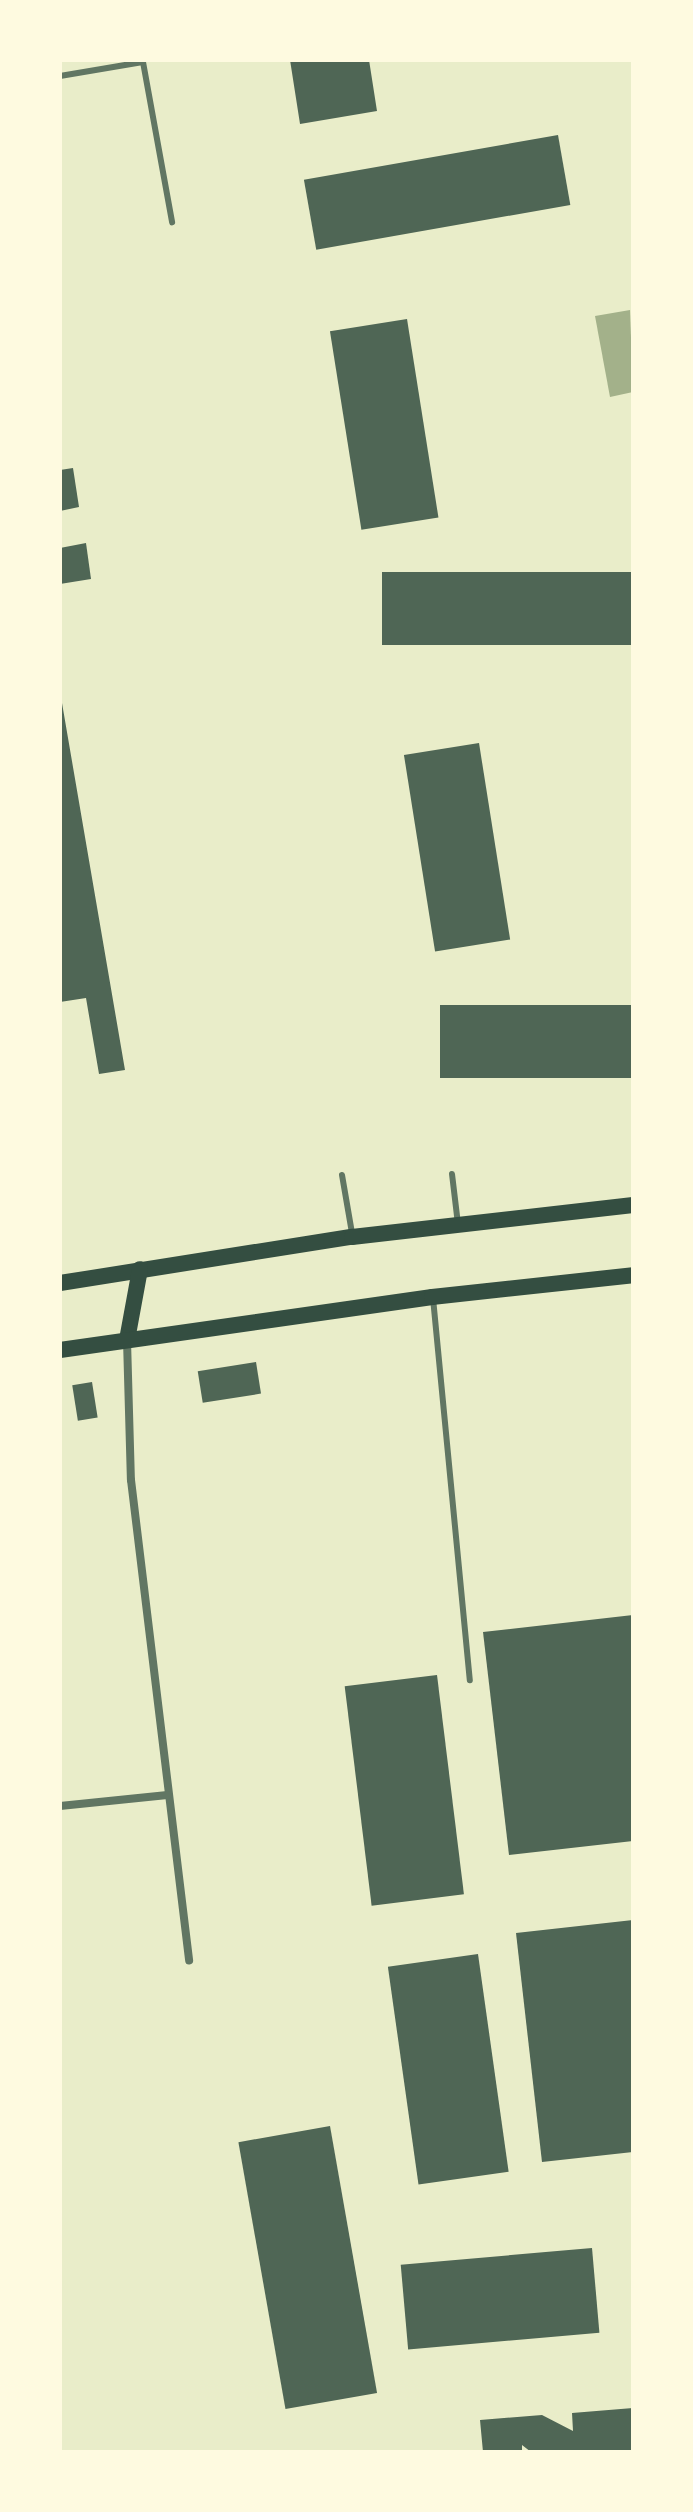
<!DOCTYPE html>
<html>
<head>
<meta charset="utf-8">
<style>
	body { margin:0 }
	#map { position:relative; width:693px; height:2512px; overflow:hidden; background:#e9edc9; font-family:"Source Sans 3",sans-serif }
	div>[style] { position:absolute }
	.water>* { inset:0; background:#a3b18a }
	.building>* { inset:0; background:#4f6655; transform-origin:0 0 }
	.service>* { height:6px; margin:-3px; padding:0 3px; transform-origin:3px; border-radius:3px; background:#617663 }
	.minor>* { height:8px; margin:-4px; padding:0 4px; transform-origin:4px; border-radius:4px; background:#617663 }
	.secondary>* { height:16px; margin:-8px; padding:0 8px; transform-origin:8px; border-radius:8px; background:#344e41 }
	span { translate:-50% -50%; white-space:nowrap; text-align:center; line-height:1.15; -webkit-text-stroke:8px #fefae0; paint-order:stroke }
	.frame { position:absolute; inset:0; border:62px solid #fefae0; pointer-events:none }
</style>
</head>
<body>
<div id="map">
	<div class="water">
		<i style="clip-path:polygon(630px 310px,633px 392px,610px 397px,595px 316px)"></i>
	</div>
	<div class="building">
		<i style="clip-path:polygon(290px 60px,369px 60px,377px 111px,300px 124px)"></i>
		<i style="left:558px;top:135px;width:71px;height:258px;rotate:80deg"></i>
		<i style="left:407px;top:319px;width:201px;height:78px;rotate:81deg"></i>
		<i style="clip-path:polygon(73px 468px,79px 507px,60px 511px,60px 470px)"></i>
		<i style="clip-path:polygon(86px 543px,91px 579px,60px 584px,60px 548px)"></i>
		<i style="left:633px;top:572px;width:73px;height:251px;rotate:90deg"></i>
		<i style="clip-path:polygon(62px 703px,125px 1070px,99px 1074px,86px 998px,60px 1002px)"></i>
		<i style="left:479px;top:743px;width:199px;height:76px;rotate:81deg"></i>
		<i style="left:633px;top:1005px;width:73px;height:193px;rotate:90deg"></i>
		<i style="left:256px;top:1362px;width:32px;height:59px;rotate:81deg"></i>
		<i style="left:92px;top:1382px;width:36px;height:20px;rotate:81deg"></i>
		<i style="clip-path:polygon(633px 1615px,633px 1841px,509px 1855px,483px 1632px)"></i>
		<i style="left:437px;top:1675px;width:221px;height:93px;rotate:83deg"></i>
		<i style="clip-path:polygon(633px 1920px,633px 2152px,542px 2162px,516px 1933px)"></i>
		<i style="left:478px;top:1954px;width:220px;height:91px;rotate:82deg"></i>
		<i style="left:330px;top:2126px;width:271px;height:93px;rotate:80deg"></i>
		<i style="left:592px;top:2248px;width:85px;height:192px;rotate:85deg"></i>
		<i style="clip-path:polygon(633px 2408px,633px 2452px,531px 2452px,522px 2445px,522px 2452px,483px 2452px,480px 2420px,542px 2415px,573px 2431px,572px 2413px)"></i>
	</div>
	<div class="service">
		<i style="left:60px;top:76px;width:84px;rotate:-9.6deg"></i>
		<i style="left:143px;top:62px;width:163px;rotate:79.7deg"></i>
		<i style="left:452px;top:1174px;width:50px;rotate:83.2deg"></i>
		<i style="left:342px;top:1175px;width:59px;rotate:80.2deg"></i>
		<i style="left:433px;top:1298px;width:384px;rotate:84.5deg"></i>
	</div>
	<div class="minor">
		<i style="left:127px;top:1340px;width:140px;rotate:88.4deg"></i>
		<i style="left:131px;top:1480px;width:484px;rotate:83.1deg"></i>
		<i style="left:60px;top:1806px;width:108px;rotate:-5.9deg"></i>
	</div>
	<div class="secondary">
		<i style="left:60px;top:1283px;width:296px;rotate:-9deg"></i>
		<i style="left:352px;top:1237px;width:283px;rotate:-6.5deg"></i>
		<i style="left:127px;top:1340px;width:72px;rotate:-79.6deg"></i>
		<i style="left:60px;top:1350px;width:376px;rotate:-8.1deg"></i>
		<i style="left:432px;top:1297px;width:202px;rotate:-6.2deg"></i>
	</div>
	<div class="frame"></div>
</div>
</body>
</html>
